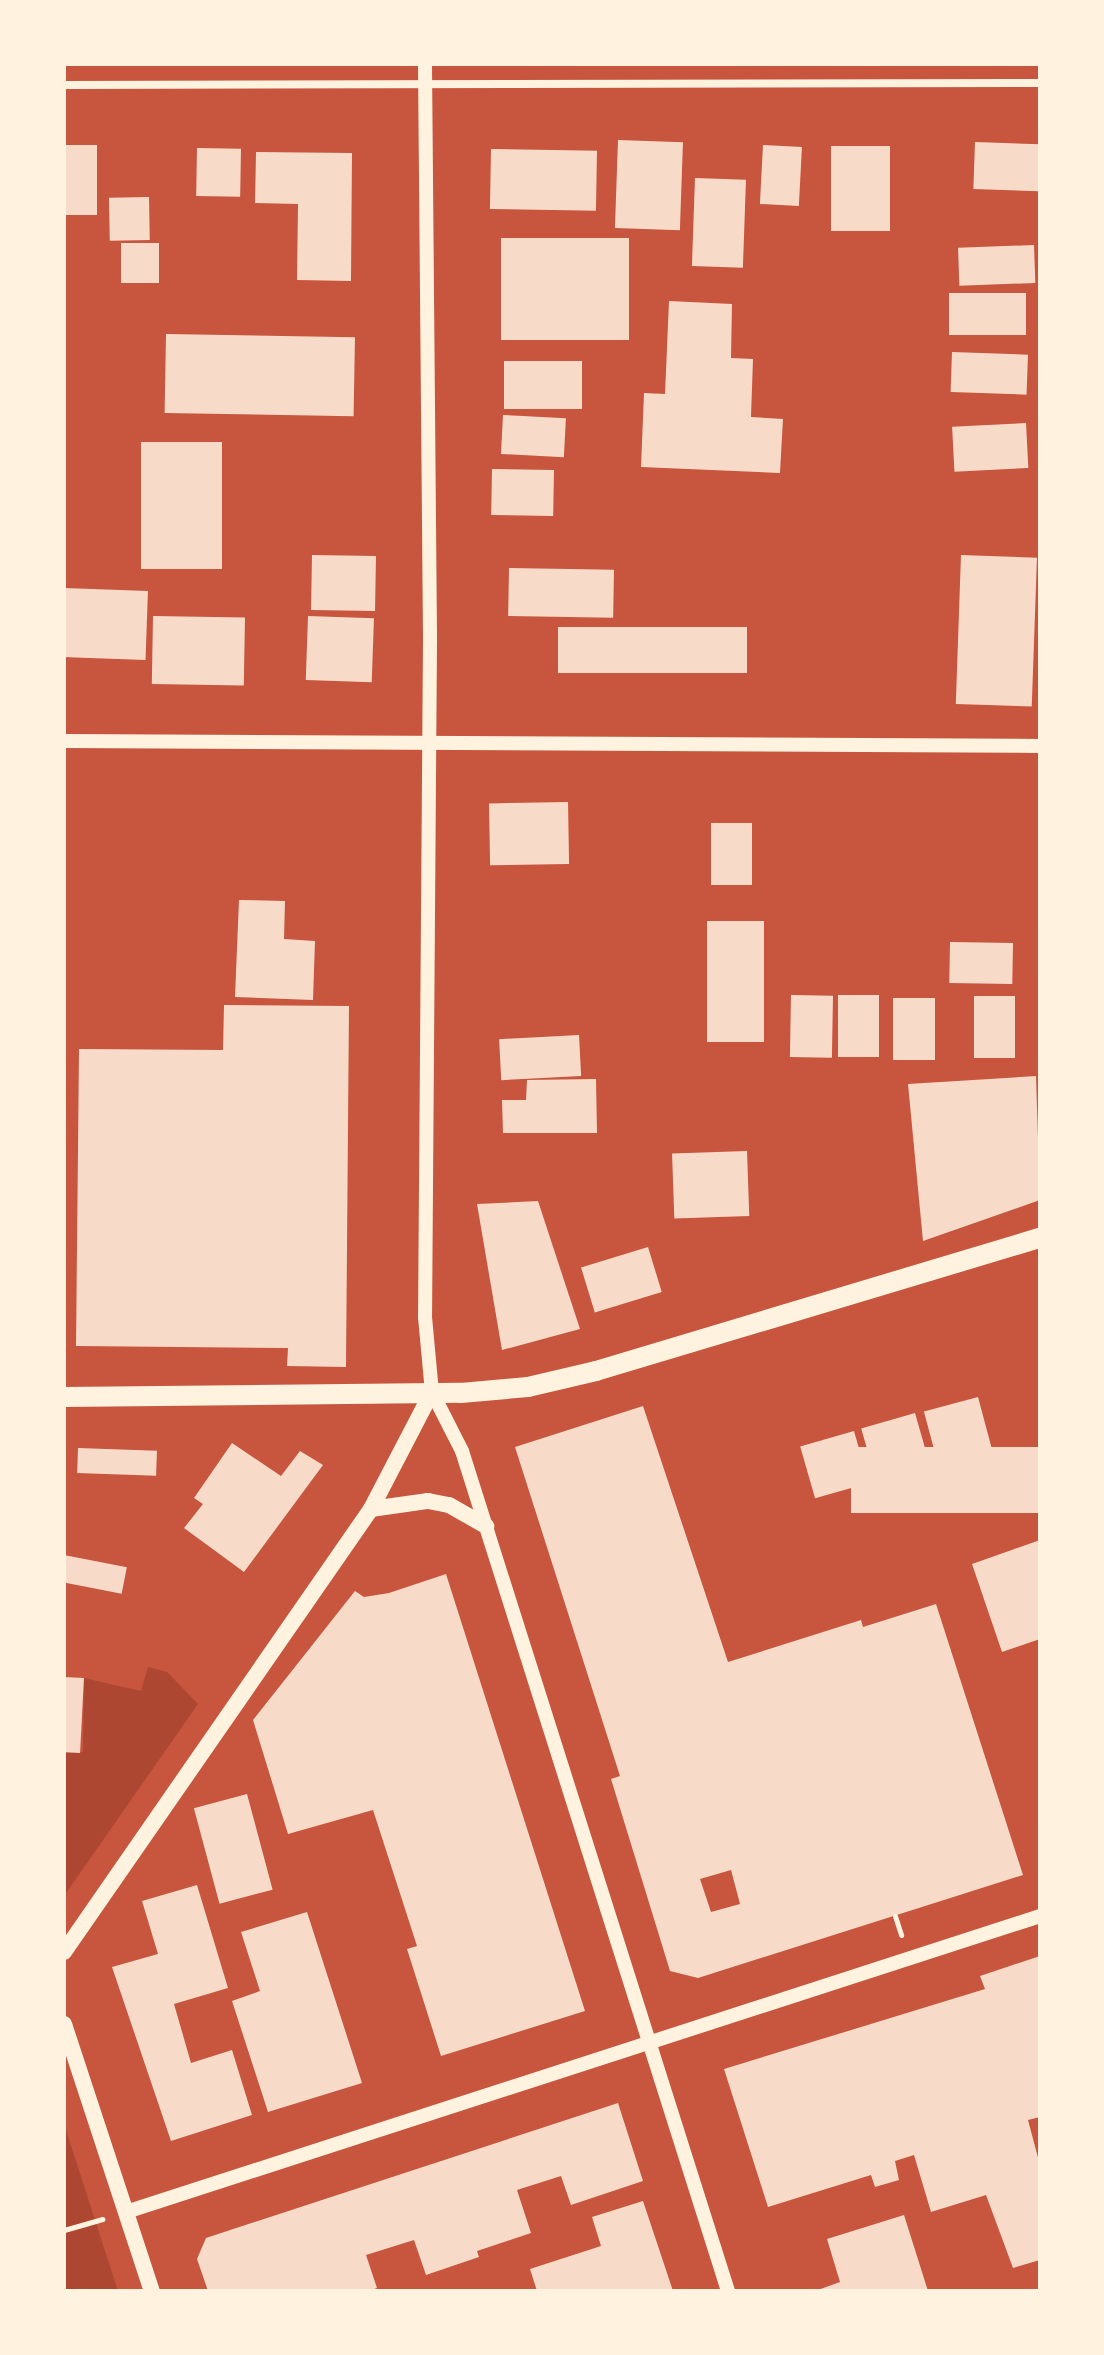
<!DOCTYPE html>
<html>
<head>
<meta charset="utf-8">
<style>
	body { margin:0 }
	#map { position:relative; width:1104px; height:2355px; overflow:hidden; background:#c8553d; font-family:"Roboto Condensed",sans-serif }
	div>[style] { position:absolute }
	.green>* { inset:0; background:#ae4732 }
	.building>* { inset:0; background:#f7dbc8; transform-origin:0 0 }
	.path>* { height:5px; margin:-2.5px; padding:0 2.5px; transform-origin:2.5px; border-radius:2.5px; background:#fff3e0 }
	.minor>* { height:8px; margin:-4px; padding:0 4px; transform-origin:4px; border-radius:4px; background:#fff3e0 }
	.tertiary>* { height:14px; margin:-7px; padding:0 7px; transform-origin:7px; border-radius:7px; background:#fff3e0 }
	.secondary>* { height:16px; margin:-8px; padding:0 8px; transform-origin:8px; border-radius:8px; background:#fff3e0 }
	.primary>* { height:20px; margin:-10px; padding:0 10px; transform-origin:10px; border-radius:10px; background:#fff3e0 }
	span { translate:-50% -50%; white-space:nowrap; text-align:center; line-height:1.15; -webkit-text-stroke:8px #fff3e0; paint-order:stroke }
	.frame { position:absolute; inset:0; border:66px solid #fff3e0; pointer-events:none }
</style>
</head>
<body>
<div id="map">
	<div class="green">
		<i style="clip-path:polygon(148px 1667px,167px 1672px,198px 1704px,64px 1896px,64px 1752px,83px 1752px,84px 1678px,141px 1691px)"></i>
		<i style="clip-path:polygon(64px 2124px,118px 2291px,64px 2291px)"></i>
	</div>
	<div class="building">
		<i style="left:618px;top:140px;width:65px;height:88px;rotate:2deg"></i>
		<i style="left:975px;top:142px;width:65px;height:47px;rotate:2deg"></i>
		<i style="left:64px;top:145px;width:33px;height:70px"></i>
		<i style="left:763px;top:145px;width:39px;height:59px;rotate:3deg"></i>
		<i style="left:831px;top:146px;width:59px;height:85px"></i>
		<i style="left:197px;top:148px;width:44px;height:48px;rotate:1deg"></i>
		<i style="left:491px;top:149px;width:106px;height:60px;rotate:1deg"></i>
		<i style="clip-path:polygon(256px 152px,352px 153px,351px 281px,297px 280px,298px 204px,255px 203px)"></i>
		<i style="left:695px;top:178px;width:51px;height:88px;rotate:2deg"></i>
		<i style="left:149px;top:197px;width:43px;height:40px;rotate:89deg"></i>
		<i style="left:501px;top:238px;width:128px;height:102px"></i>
		<i style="left:121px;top:243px;width:38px;height:40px"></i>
		<i style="left:1034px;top:245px;width:38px;height:76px;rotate:88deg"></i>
		<i style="left:949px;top:293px;width:77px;height:42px"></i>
		<i style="clip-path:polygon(669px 301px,732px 304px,731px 358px,753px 359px,751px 417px,783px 419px,780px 473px,641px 467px,644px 393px,665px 394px)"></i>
		<i style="left:166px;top:334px;width:189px;height:79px;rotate:1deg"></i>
		<i style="left:952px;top:352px;width:76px;height:40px;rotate:2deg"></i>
		<i style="left:582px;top:361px;width:48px;height:78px;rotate:90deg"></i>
		<i style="left:503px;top:415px;width:63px;height:39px;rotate:3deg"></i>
		<i style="left:1026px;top:423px;width:45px;height:74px;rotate:87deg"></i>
		<i style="left:141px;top:442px;width:81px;height:127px"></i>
		<i style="left:492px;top:469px;width:62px;height:46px;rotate:1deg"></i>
		<i style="left:312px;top:555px;width:64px;height:55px;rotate:1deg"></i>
		<i style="left:961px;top:555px;width:76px;height:149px;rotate:2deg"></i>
		<i style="left:509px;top:568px;width:105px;height:48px;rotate:1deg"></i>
		<i style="left:64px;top:588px;width:84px;height:69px;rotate:2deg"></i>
		<i style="left:153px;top:616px;width:92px;height:68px;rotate:1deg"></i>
		<i style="left:308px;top:616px;width:66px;height:64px;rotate:2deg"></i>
		<i style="left:747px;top:627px;width:46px;height:189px;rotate:90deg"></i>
		<i style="left:568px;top:802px;width:62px;height:79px;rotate:89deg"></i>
		<i style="left:711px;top:823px;width:41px;height:62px"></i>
		<i style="clip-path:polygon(239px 900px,285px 901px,284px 939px,315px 941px,313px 1000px,235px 997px)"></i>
		<i style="left:707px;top:921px;width:57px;height:121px"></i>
		<i style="left:950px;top:942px;width:63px;height:41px;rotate:1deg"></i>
		<i style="left:791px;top:995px;width:42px;height:62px;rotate:1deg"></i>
		<i style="left:838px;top:995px;width:41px;height:62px"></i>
		<i style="left:974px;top:996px;width:41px;height:62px"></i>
		<i style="left:893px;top:998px;width:42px;height:62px"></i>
		<i style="clip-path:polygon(224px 1005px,349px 1006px,346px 1367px,287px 1366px,288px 1348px,76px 1346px,79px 1049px,223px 1050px)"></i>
		<i style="left:579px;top:1035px;width:41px;height:80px;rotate:87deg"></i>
		<i style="clip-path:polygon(1036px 1076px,1040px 1200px,923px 1241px,908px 1084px)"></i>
		<i style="clip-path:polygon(596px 1079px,597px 1133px,503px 1133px,502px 1100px,526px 1100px,527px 1080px)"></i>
		<i style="left:747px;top:1151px;width:65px;height:75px;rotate:88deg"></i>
		<i style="clip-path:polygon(538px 1201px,580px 1329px,502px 1350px,477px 1204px)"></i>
		<i style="left:648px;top:1247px;width:47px;height:70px;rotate:73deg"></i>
		<i style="left:978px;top:1397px;width:54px;height:56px;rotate:75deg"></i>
		<i style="clip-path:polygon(evenodd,643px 1406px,728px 1662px,861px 1620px,863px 1627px,936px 1604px,1023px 1875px,698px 1978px,670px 1971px,611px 1779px,620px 1776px,515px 1447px,643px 1406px,731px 1870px,740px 1904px,711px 1912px,700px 1879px,731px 1870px)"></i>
		<i style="left:915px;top:1413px;width:54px;height:56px;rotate:74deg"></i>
		<i style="left:854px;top:1431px;width:54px;height:56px;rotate:74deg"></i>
		<i style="clip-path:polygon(232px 1443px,281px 1476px,300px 1451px,323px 1465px,244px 1572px,184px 1528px,203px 1504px,194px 1498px)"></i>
		<i style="left:1040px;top:1447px;width:66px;height:189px;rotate:90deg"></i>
		<i style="left:78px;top:1448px;width:79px;height:25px;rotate:2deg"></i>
		<i style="clip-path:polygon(1040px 1540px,1040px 1639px,1002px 1652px,972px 1564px)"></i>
		<i style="left:64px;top:1555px;width:64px;height:27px;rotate:11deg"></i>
		<i style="clip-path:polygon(446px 1574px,585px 2011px,441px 2056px,407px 1949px,417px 1946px,373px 1810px,288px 1834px,253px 1720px,355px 1591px,364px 1597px,389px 1593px)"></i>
		<i style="left:64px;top:1677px;width:20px;height:75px;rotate:3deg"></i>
		<i style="left:247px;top:1794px;width:99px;height:55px;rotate:75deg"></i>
		<i style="clip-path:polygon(197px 1885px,228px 1988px,174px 2004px,191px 2063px,232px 2050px,252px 2115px,171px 2141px,112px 1967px,158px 1954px,142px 1901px)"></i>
		<i style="clip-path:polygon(307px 1912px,362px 2083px,268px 2112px,232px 2001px,260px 1991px,241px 1932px)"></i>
		<i style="clip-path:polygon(1040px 1956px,1040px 2117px,1028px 2120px,1040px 2165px,1040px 2260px,1013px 2268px,986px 2195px,931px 2212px,914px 2155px,895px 2161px,899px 2180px,875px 2187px,871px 2175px,768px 2207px,724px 2069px,985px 1989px,980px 1976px)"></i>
		<i style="clip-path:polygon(618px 2103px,643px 2181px,571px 2205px,561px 2176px,517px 2190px,531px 2233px,477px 2251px,479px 2257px,426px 2275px,414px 2240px,366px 2255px,377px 2288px,369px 2291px,208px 2291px,197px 2259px,206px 2238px)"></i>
		<i style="clip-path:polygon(643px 2201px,673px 2291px,537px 2291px,530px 2269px,601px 2246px,592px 2217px)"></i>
		<i style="clip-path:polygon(904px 2215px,928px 2291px,815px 2291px,840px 2282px,827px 2239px)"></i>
	</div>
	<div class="path">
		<i style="left:895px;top:1916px;width:20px;rotate:72deg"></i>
		<i style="left:64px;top:2230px;width:40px;rotate:-16deg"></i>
	</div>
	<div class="minor">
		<i style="left:64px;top:85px;width:976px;rotate:-0.12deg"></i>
	</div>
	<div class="tertiary">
		<i style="left:425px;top:64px;width:577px;rotate:89.5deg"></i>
		<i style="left:430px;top:641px;width:676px;rotate:90.42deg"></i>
		<i style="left:425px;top:1317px;width:75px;rotate:84.7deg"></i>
		<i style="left:432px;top:1392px;width:66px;rotate:63deg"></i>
		<i style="left:462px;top:1451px;width:881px;rotate:72.43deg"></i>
		<i style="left:64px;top:741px;width:976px;rotate:0.29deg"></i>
		<i style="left:126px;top:2212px;width:961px;rotate:-17.94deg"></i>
	</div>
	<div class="secondary">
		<i style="left:371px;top:1509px;width:58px;rotate:-8deg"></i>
		<i style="left:428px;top:1501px;width:21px;rotate:11deg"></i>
		<i style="left:449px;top:1505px;width:43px;rotate:29.6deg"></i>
		<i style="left:64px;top:1952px;width:539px;rotate:-55.28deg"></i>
		<i style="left:371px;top:1509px;width:132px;rotate:-62.5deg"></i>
		<i style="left:64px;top:2024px;width:281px;rotate:71.8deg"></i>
	</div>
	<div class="primary">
		<i style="left:64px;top:1397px;width:397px;rotate:-0.6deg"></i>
		<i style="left:461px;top:1393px;width:67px;rotate:-5.1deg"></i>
		<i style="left:528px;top:1387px;width:70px;rotate:-13.2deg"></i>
		<i style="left:596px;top:1371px;width:463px;rotate:-16.7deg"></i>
	</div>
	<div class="frame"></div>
</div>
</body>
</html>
